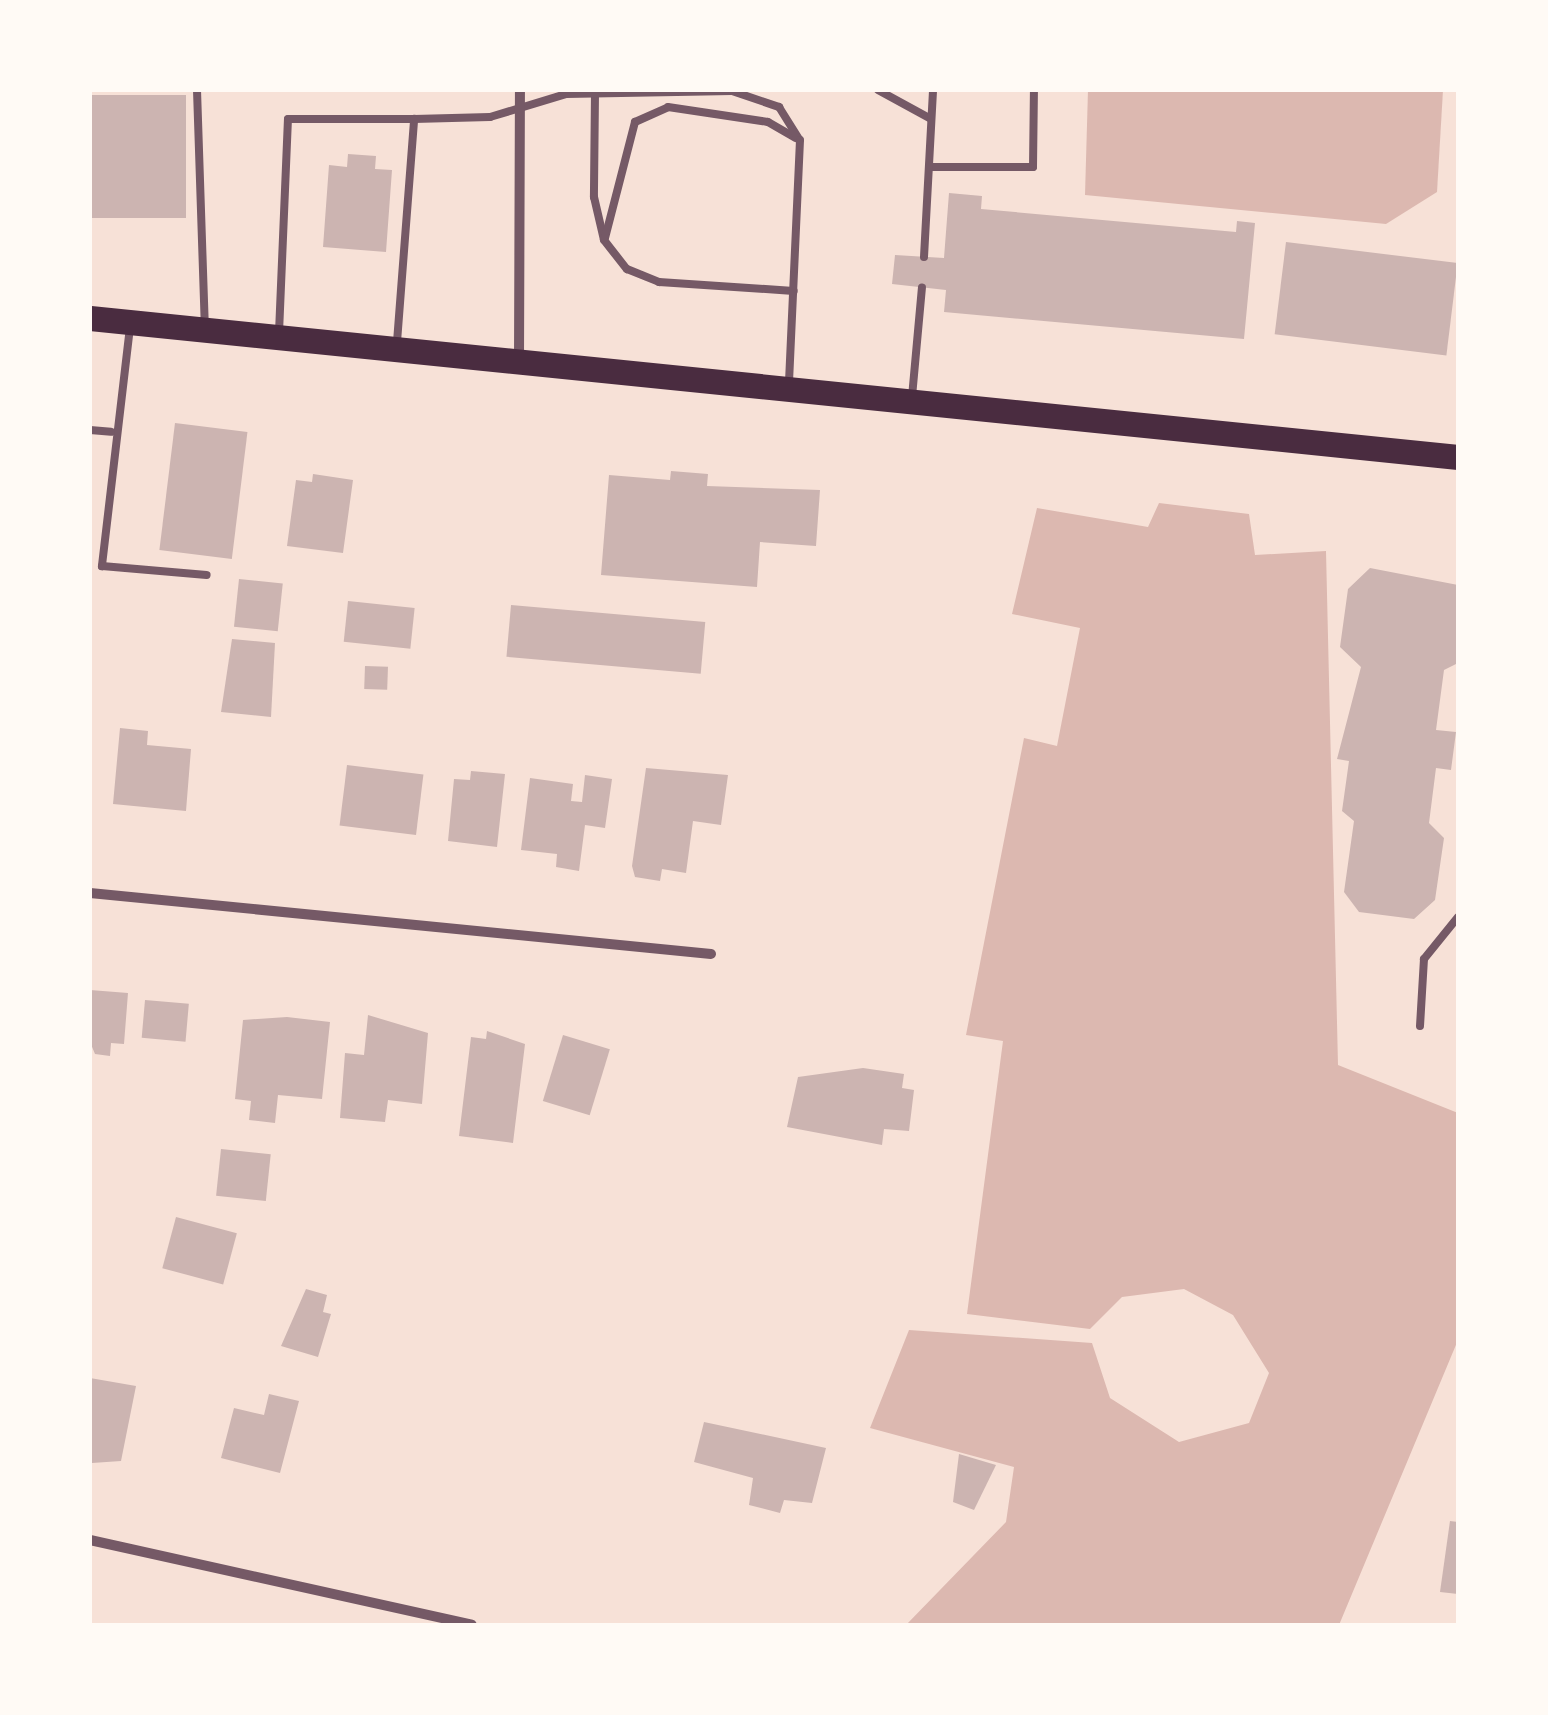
<!DOCTYPE html>
<html>
<head>
<meta charset="utf-8">
<style>
	body { margin:0 }
	#map { position:relative; width:1548px; height:1715px; overflow:hidden; background:#f7e1d7; font-family:Ubuntu,sans-serif }
	div>[style] { position:absolute }
	.water>* { inset:0; background:#dcb8b0 }
	.building>* { inset:0; background:#ccb4b1; transform-origin:0 0 }
	.service>* { height:8px; margin:-4px; padding:0 4px; transform-origin:4px; border-radius:4px; background:#755966 }
	.minor>* { height:10px; margin:-5px; padding:0 5px; transform-origin:5px; border-radius:5px; background:#755966 }
	.primary>* { height:25px; margin:-12.5px; padding:0 12.5px; transform-origin:12.5px; border-radius:12.5px; background:#4a2c40 }
	span { translate:-50% -50%; white-space:nowrap; text-align:center; line-height:1.15; -webkit-text-stroke:8px #fffaf5; paint-order:stroke }
	.frame { position:absolute; inset:0; border:92px solid #fffaf5; pointer-events:none }
</style>
</head>
<body>
<div id="map">
	<div class="water">
		<i style="clip-path:polygon(1088px 90px,1443px 90px,1437px 192px,1386px 224px,1085px 195px)"></i>
		<i style="clip-path:polygon(1159px 503px,1249px 514px,1255px 555px,1326px 551px,1338px 1065px,1458px 1113px,1458px 1340px,1339px 1625px,906px 1625px,1006px 1522px,1014px 1467px,870px 1428px,909px 1330px,1092px 1343px,1110px 1398px,1179px 1442px,1249px 1423px,1269px 1373px,1233px 1315px,1184px 1289px,1122px 1297px,1090px 1329px,967px 1314px,1003px 1041px,966px 1035px,1024px 738px,1057px 746px,1080px 628px,1012px 614px,1037px 508px,1148px 527px)"></i>
	</div>
	<div class="building">
		<i style="left:90px;top:95px;width:96px;height:123px"></i>
		<i style="clip-path:polygon(348px 154px,376px 156px,375px 169px,392px 170px,386px 252px,323px 247px,329px 165px,347px 167px)"></i>
		<i style="clip-path:polygon(949px 193px,982px 196px,981px 209px,1236px 232px,1237px 221px,1255px 223px,1244px 339px,944px 312px,946px 290px,892px 284px,895px 255px,944px 258px)"></i>
		<i style="left:1286px;top:242px;width:173px;height:93px;rotate:7deg"></i>
		<i style="left:175px;top:423px;width:73px;height:128px;rotate:7deg"></i>
		<i style="clip-path:polygon(671px 471px,708px 474px,707px 486px,820px 490px,816px 546px,760px 542px,757px 587px,601px 575px,609px 475px,670px 480px)"></i>
		<i style="clip-path:polygon(313px 474px,353px 480px,343px 553px,287px 546px,296px 480px,312px 482px)"></i>
		<i style="clip-path:polygon(1370px 568px,1458px 585px,1458px 663px,1444px 670px,1436px 730px,1456px 732px,1451px 770px,1436px 768px,1429px 823px,1444px 838px,1435px 900px,1414px 919px,1359px 912px,1344px 892px,1354px 821px,1342px 811px,1349px 761px,1337px 759px,1361px 667px,1340px 647px,1348px 589px)"></i>
		<i style="left:239px;top:579px;width:44px;height:48px;rotate:6deg"></i>
		<i style="left:348px;top:601px;width:67px;height:41px;rotate:6deg"></i>
		<i style="left:511px;top:605px;width:195px;height:52px;rotate:5deg"></i>
		<i style="clip-path:polygon(232px 639px,275px 643px,271px 717px,221px 712px)"></i>
		<i style="left:365px;top:666px;width:23px;height:23px;rotate:2deg"></i>
		<i style="clip-path:polygon(120px 728px,148px 731px,147px 745px,191px 749px,186px 811px,113px 804px)"></i>
		<i style="left:347px;top:765px;width:77px;height:61px;rotate:7deg"></i>
		<i style="clip-path:polygon(646px 768px,728px 775px,721px 825px,693px 821px,686px 873px,662px 869px,660px 881px,635px 877px,632px 866px)"></i>
		<i style="clip-path:polygon(471px 771px,505px 774px,497px 847px,448px 841px,454px 779px,470px 780px)"></i>
		<i style="clip-path:polygon(585px 775px,612px 779px,605px 828px,585px 825px,579px 871px,556px 867px,557px 854px,521px 850px,530px 778px,573px 784px,571px 801px,582px 802px)"></i>
		<i style="clip-path:polygon(90px 990px,128px 993px,124px 1044px,111px 1043px,110px 1056px,95px 1054px,90px 1042px)"></i>
		<i style="left:145px;top:1000px;width:44px;height:38px;rotate:5deg"></i>
		<i style="clip-path:polygon(368px 1015px,428px 1033px,422px 1104px,388px 1100px,385px 1122px,340px 1118px,345px 1053px,364px 1055px)"></i>
		<i style="clip-path:polygon(287px 1017px,330px 1022px,322px 1099px,278px 1095px,275px 1123px,249px 1120px,251px 1101px,235px 1099px,243px 1020px)"></i>
		<i style="clip-path:polygon(487px 1031px,525px 1044px,513px 1143px,459px 1136px,471px 1037px,486px 1039px)"></i>
		<i style="left:563px;top:1035px;width:49px;height:69px;rotate:17deg"></i>
		<i style="clip-path:polygon(863px 1068px,904px 1074px,902px 1088px,914px 1090px,909px 1131px,884px 1129px,882px 1145px,787px 1127px,798px 1077px)"></i>
		<i style="left:221px;top:1149px;width:50px;height:47px;rotate:6deg"></i>
		<i style="left:176px;top:1217px;width:63px;height:53px;rotate:15deg"></i>
		<i style="clip-path:polygon(306px 1289px,327px 1295px,323px 1312px,331px 1314px,318px 1357px,281px 1346px)"></i>
		<i style="clip-path:polygon(90px 1378px,136px 1386px,121px 1461px,92px 1463px)"></i>
		<i style="clip-path:polygon(269px 1394px,299px 1401px,280px 1473px,221px 1458px,234px 1408px,264px 1415px)"></i>
		<i style="clip-path:polygon(704px 1422px,826px 1448px,812px 1503px,784px 1500px,780px 1513px,749px 1505px,753px 1478px,694px 1462px)"></i>
		<i style="clip-path:polygon(959px 1454px,996px 1465px,974px 1510px,953px 1502px)"></i>
		<i style="clip-path:polygon(1450px 1521px,1458px 1522px,1458px 1594px,1440px 1592px)"></i>
	</div>
	<div class="service">
		<i style="left:197px;top:90px;width:237px;rotate:88.1deg"></i>
		<i style="left:878px;top:90px;width:60px;rotate:28.7deg"></i>
		<i style="left:595px;top:93px;width:104px;rotate:90.6deg"></i>
		<i style="left:594px;top:197px;width:44px;rotate:76.9deg"></i>
		<i style="left:604px;top:240px;width:37px;rotate:52deg"></i>
		<i style="left:627px;top:269px;width:35px;rotate:22deg"></i>
		<i style="left:659px;top:282px;width:135px;rotate:3.8deg"></i>
		<i style="left:931px;top:167px;width:102px"></i>
		<i style="left:1033px;top:167px;width:77px;rotate:-89.3deg"></i>
		<i style="left:605px;top:238px;width:120px;rotate:-75.5deg"></i>
		<i style="left:635px;top:122px;width:36px;rotate:-24deg"></i>
		<i style="left:668px;top:107px;width:101px;rotate:8.5deg"></i>
		<i style="left:768px;top:122px;width:32px;rotate:30deg"></i>
		<i style="left:924px;top:257px;width:167px;rotate:-86.9deg"></i>
		<i style="left:130px;top:327px;width:241px;rotate:96.7deg"></i>
		<i style="left:102px;top:566px;width:105px;rotate:4.9deg"></i>
		<i style="left:279px;top:333px;width:214px;rotate:-87.6deg"></i>
		<i style="left:288px;top:119px;width:126px"></i>
		<i style="left:397px;top:342px;width:224px;rotate:-85.6deg"></i>
		<i style="left:414px;top:119px;width:76px;rotate:-1.5deg"></i>
		<i style="left:490px;top:117px;width:79px;rotate:-16.8deg"></i>
		<i style="left:566px;top:94px;width:166px;rotate:-1deg"></i>
		<i style="left:732px;top:91px;width:50px;rotate:18.8deg"></i>
		<i style="left:779px;top:107px;width:39px;rotate:58deg"></i>
		<i style="left:800px;top:140px;width:246px;rotate:92.6deg"></i>
		<i style="left:912px;top:397px;width:110px;rotate:-84.8deg"></i>
		<i style="left:90px;top:430px;width:21px;rotate:5deg"></i>
		<i style="left:1420px;top:1026px;width:67px;rotate:-86.6deg"></i>
		<i style="left:1424px;top:959px;width:54px;rotate:-51deg"></i>
	</div>
	<div class="minor">
		<i style="left:519px;top:360px;width:270px;rotate:-89.8deg"></i>
		<i style="left:90px;top:893px;width:624px;rotate:5.61deg"></i>
		<i style="left:90px;top:1540px;width:391px;rotate:12.5deg"></i>
	</div>
	<div class="primary">
		<i style="left:90px;top:318px;width:1375px;rotate:5.8deg"></i>
	</div>
	<div class="frame"></div>
</div>
</body>
</html>
